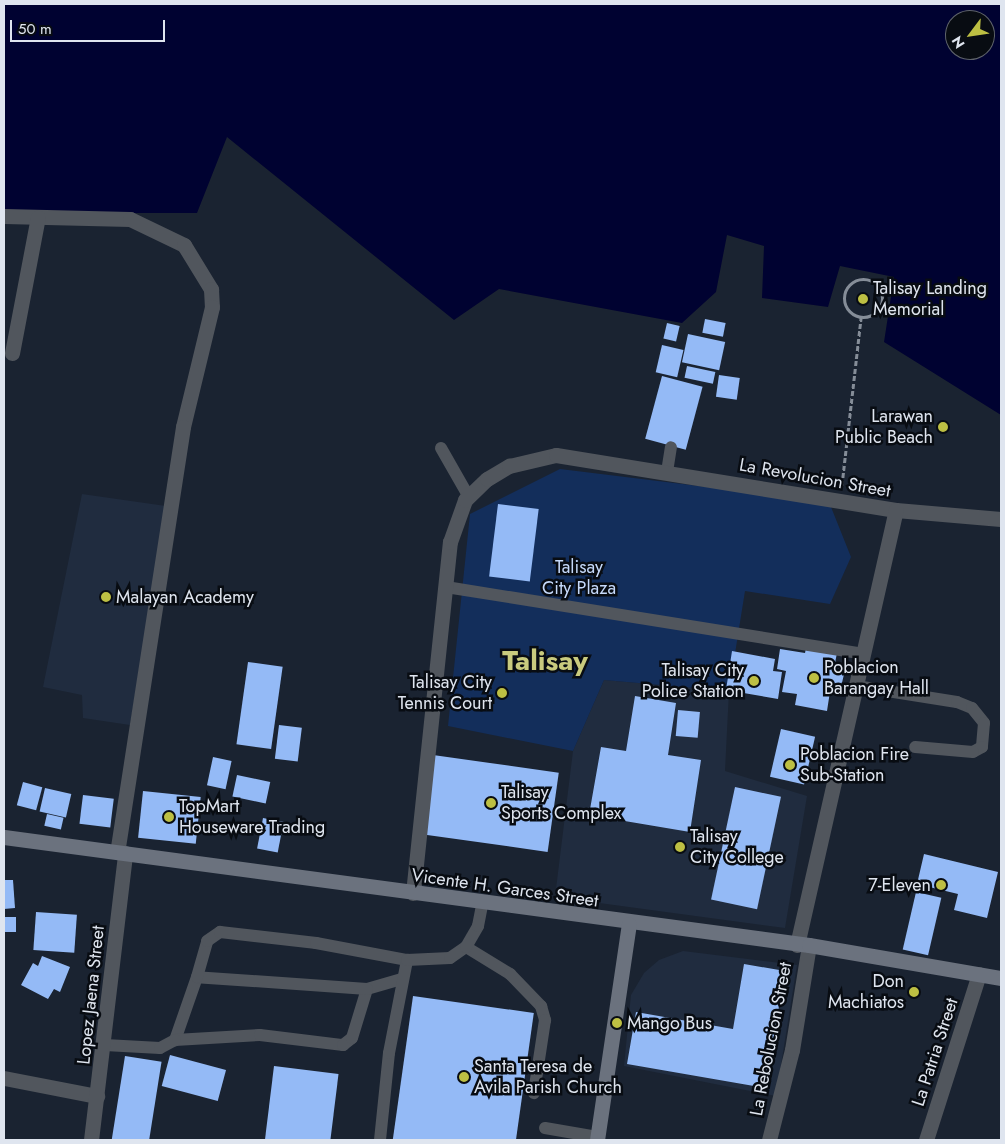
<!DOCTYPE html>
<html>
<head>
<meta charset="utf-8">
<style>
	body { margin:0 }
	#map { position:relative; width:1005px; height:1144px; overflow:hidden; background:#1a2331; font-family:Jost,sans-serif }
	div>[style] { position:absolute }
	.built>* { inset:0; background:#202c3f }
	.green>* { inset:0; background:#132e5b }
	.water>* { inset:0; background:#000231 }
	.building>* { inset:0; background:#94baf6; transform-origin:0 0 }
	.path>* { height:3px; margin-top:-1.5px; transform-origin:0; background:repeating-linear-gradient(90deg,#858d98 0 5px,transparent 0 7.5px) }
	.path>.ring { margin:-1.5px; padding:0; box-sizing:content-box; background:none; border:3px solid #858d98; border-radius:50% }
	.lane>* { height:12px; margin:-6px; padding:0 6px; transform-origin:6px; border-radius:6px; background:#51565d }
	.street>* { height:15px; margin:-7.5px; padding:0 7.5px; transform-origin:7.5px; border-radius:7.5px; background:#51565d }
	.secondary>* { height:15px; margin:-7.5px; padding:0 7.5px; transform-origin:7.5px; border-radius:7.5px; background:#6b727e }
	.dots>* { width:14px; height:14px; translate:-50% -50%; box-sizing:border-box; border:2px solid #080c12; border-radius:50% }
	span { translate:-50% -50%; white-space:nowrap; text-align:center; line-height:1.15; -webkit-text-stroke:5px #080c12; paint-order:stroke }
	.poi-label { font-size:18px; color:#dfe5ef }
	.left { translate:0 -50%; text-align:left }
	.right { translate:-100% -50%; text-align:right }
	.street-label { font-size:18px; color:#dfe5ef }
	.park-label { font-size:18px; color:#c5d9fa }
	.town-label { font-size:28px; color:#c9cb7e; font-weight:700 }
	.frame { position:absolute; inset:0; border:5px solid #dfe5ef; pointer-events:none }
	.north { position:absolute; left:945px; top:10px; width:50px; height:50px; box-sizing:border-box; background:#080c12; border:1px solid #5e636a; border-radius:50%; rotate:239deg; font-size:14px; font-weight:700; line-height:20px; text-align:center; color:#dfe5ef }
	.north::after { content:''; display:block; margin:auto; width:18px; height:22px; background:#bdbf43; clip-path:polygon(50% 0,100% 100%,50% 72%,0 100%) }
	.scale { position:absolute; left:10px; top:20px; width:155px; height:22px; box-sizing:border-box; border:2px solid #dfe5ef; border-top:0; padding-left:6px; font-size:15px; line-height:18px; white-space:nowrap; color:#dfe5ef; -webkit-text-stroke:4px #080c12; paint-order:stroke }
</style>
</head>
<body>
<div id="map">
	<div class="built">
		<i style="clip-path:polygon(82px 494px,166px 506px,130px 725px,83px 718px,82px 695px,43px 687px)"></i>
		<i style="clip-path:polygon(604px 680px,729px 691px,725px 771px,807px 796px,785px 928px,555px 897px,573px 751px)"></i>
		<i style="clip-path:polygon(683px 951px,797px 965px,776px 1096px,624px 1066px,631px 995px,644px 973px,659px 960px)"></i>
	</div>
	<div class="green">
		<i style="clip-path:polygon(560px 469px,829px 502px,851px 557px,830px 604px,745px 591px,729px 691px,604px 680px,573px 751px,448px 726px,470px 514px)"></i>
	</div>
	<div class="water">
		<i style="clip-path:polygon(evenodd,4px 4px,1001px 4px,1001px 415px,884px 342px,894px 277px,840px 266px,828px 307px,762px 298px,764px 246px,727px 235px,716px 292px,682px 323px,499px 289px,454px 320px,227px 137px,197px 213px,4px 213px,4px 4px,955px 20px,985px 20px,985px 50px,955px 50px,955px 20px)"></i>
	</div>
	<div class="building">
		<i style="left:705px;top:319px;width:21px;height:14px;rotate:11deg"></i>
		<i style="left:667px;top:323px;width:13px;height:16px;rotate:13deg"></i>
		<i style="left:688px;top:334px;width:38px;height:29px;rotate:12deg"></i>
		<i style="left:662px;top:345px;width:22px;height:28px;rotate:13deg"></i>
		<i style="left:687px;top:366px;width:29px;height:12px;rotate:12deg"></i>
		<i style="left:719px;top:375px;width:21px;height:22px;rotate:8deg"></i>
		<i style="left:662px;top:376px;width:42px;height:65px;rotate:15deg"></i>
		<i style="left:498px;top:504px;width:41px;height:73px;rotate:7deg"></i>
		<i style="clip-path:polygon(806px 648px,837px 653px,834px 668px,845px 670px,841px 687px,831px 685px,827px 711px,795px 705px,797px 694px,782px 692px,786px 671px,777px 669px,780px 649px,805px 653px)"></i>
		<i style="clip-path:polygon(732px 651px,775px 659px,773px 671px,782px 672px,778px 699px,726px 690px)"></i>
		<i style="left:248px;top:662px;width:35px;height:83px;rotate:8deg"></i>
		<i style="clip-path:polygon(635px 696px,676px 703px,668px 755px,701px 760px,690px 832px,589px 815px,601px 747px,626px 751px)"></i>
		<i style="left:678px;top:710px;width:22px;height:26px;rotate:5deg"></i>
		<i style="left:279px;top:725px;width:23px;height:34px;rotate:7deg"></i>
		<i style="left:781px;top:729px;width:35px;height:49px;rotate:13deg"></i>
		<i style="left:433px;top:755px;width:127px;height:80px;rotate:8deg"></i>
		<i style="left:213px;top:757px;width:19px;height:29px;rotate:12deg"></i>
		<i style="left:237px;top:775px;width:34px;height:22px;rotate:12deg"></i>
		<i style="left:23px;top:782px;width:20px;height:24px;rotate:15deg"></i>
		<i style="left:735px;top:787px;width:47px;height:115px;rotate:12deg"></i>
		<i style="left:45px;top:788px;width:27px;height:24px;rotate:13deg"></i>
		<i style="left:143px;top:791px;width:58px;height:47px;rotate:6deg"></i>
		<i style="left:83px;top:795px;width:31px;height:29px;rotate:7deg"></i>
		<i style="left:47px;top:814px;width:17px;height:12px;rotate:13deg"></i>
		<i style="left:263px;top:818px;width:21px;height:31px;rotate:11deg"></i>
		<i style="clip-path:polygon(924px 854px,998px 872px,987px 918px,954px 910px,958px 894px,917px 884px)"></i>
		<i style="clip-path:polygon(4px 880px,13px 880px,15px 908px,4px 909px)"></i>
		<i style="left:916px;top:892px;width:26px;height:59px;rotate:13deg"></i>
		<i style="left:36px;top:912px;width:41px;height:38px;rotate:4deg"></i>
		<i style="left:4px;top:917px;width:12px;height:15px"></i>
		<i style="clip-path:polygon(42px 956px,70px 967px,60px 992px,54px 989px,48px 999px,21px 985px,33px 963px,38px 966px)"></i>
		<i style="clip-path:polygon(744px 964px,785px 971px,765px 1088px,627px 1064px,636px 1012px,733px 1029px)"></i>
		<i style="left:413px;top:996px;width:122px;height:145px;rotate:8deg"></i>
		<i style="left:170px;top:1055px;width:58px;height:32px;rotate:15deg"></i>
		<i style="left:125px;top:1056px;width:37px;height:85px;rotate:9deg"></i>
		<i style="left:274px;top:1066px;width:65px;height:75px;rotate:7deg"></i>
	</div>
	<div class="path">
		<i class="ring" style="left:844px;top:279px;width:35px;height:35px"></i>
		<i style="left:842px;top:485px;width:169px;rotate:-83.5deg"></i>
	</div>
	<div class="lane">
		<i style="left:441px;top:448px;width:56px;rotate:60.3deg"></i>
		<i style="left:667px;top:472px;width:25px;rotate:-81deg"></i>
		<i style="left:446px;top:587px;width:423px;rotate:9.1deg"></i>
		<i style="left:856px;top:686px;width:102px;rotate:9deg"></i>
		<i style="left:957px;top:702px;width:16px;rotate:22deg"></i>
		<i style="left:972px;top:708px;width:19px;rotate:51deg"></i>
		<i style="left:984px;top:723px;width:24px;rotate:95deg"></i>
		<i style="left:982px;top:747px;width:10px;rotate:151deg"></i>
		<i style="left:973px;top:752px;width:58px;rotate:-175.1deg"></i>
		<i style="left:466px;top:947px;width:52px;rotate:31.5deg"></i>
		<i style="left:510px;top:974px;width:45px;rotate:45.9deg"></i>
		<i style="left:541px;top:1006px;width:15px;rotate:74deg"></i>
		<i style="left:545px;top:1020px;width:74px;rotate:98.6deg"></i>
		<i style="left:197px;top:977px;width:67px;rotate:109.2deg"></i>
		<i style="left:175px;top:1040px;width:85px;rotate:-3.4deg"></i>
		<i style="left:260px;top:1035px;width:84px;rotate:6.9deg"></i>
		<i style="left:343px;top:1045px;width:11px;rotate:-38deg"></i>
		<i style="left:352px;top:1038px;width:51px;rotate:-73deg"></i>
		<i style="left:367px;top:989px;width:36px;rotate:-16deg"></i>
		<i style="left:367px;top:989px;width:170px;rotate:-176deg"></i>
		<i style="left:197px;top:977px;width:37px;rotate:-74deg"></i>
		<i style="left:207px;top:941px;width:16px;rotate:-35deg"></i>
		<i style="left:220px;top:932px;width:97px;rotate:6.5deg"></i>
		<i style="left:316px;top:943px;width:93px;rotate:10.6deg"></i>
		<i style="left:105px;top:1045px;width:55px;rotate:3.1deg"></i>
		<i style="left:160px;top:1048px;width:17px;rotate:-28deg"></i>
		<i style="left:545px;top:1128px;width:53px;rotate:9.8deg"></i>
		<i style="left:380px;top:1140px;width:87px;rotate:-84.1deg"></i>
		<i style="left:389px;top:1053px;width:95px;rotate:-79deg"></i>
		<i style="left:407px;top:960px;width:43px;rotate:-2.7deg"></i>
		<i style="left:450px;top:958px;width:19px;rotate:-35deg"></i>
		<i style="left:466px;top:947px;width:24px;rotate:-60deg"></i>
		<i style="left:478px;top:926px;width:21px;rotate:-79deg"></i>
	</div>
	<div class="street">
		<i style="left:4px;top:216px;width:126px;rotate:1.4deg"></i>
		<i style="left:130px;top:219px;width:60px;rotate:25.7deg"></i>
		<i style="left:184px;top:245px;width:52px;rotate:58.5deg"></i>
		<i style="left:211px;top:289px;width:18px;rotate:87deg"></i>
		<i style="left:212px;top:307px;width:123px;rotate:103.6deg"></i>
		<i style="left:183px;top:427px;width:430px;rotate:98.8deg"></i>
		<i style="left:12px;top:353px;width:138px;rotate:-79.2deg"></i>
		<i style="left:413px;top:893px;width:353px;rotate:-84deg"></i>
		<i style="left:450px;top:542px;width:45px;rotate:-70.3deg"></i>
		<i style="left:465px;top:500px;width:30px;rotate:-44deg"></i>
		<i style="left:487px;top:479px;width:26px;rotate:-31deg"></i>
		<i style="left:509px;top:466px;width:48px;rotate:-13.2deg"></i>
		<i style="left:556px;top:455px;width:344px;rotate:9.2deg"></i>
		<i style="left:896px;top:510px;width:105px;rotate:4.9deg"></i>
		<i style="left:797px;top:945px;width:446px;rotate:-77.2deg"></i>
		<i style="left:4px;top:1078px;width:95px;rotate:11deg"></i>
		<i style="left:91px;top:1140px;width:289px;rotate:-83.2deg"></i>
		<i style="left:769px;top:1140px;width:93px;rotate:-75.7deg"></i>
		<i style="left:792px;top:1050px;width:106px;rotate:-80.8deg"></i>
		<i style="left:926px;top:1140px;width:174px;rotate:-72.3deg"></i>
	</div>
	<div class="secondary">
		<i style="left:4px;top:837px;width:812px;rotate:7.64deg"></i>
		<i style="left:809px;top:945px;width:195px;rotate:9.8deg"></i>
		<i style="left:597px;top:1140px;width:218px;rotate:-81.6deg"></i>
	</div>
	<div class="dots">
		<i style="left:863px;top:299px;background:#bdbf43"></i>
		<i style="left:943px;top:427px;background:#bdbf43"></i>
		<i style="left:106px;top:597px;background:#bdbf43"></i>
		<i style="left:814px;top:678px;background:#bdbf43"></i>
		<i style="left:754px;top:681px;background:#bdbf43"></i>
		<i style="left:502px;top:693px;background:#bdbf43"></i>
		<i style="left:790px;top:765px;background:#bdbf43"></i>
		<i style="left:491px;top:803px;background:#bdbf43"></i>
		<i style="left:169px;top:817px;background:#bdbf43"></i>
		<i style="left:680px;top:847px;background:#bdbf43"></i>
		<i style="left:941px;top:885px;background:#bdbf43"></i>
		<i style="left:914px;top:992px;background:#bdbf43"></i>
		<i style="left:617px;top:1023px;background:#bdbf43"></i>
		<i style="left:464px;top:1077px;background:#bdbf43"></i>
	</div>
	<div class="poi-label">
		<span class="left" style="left:873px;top:299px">Talisay Landing<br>Memorial</span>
		<span class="right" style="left:933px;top:427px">Larawan<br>Public Beach</span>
		<span class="left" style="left:116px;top:597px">Malayan Academy</span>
		<span class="left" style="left:824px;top:678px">Poblacion<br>Barangay Hall</span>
		<span class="right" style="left:744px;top:681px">Talisay City<br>Police Station</span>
		<span class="right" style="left:492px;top:693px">Talisay City<br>Tennis Court</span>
		<span class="left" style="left:800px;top:765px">Poblacion Fire<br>Sub-Station</span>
		<span class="left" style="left:501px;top:803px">Talisay<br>Sports Complex</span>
		<span class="left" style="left:179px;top:817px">TopMart<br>Houseware Trading</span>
		<span class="left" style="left:690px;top:847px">Talisay<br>City College</span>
		<span class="right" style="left:931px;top:885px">7-Eleven</span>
		<span class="right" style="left:904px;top:992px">Don<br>Machiatos</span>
		<span class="left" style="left:627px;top:1023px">Mango Bus</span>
		<span class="left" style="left:474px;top:1077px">Santa Teresa de<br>Avila Parish Church</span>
	</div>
	<div class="street-label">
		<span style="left:815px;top:478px;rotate:10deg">La Revolucion Street</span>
		<span style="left:505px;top:888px;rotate:8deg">Vicente H. Garces Street</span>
		<span style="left:91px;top:995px;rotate:-84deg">Lopez Jaena Street</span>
		<span style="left:771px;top:1039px;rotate:-79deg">La Rebolucion Street</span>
		<span style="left:935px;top:1052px;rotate:-72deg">La Patria Street</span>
	</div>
	<div class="park-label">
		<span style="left:579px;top:578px">Talisay<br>City Plaza</span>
	</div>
	<div class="town-label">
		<span style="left:545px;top:661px">Talisay</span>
	</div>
	<div class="frame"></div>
	<div class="north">N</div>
	<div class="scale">50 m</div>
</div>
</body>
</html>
